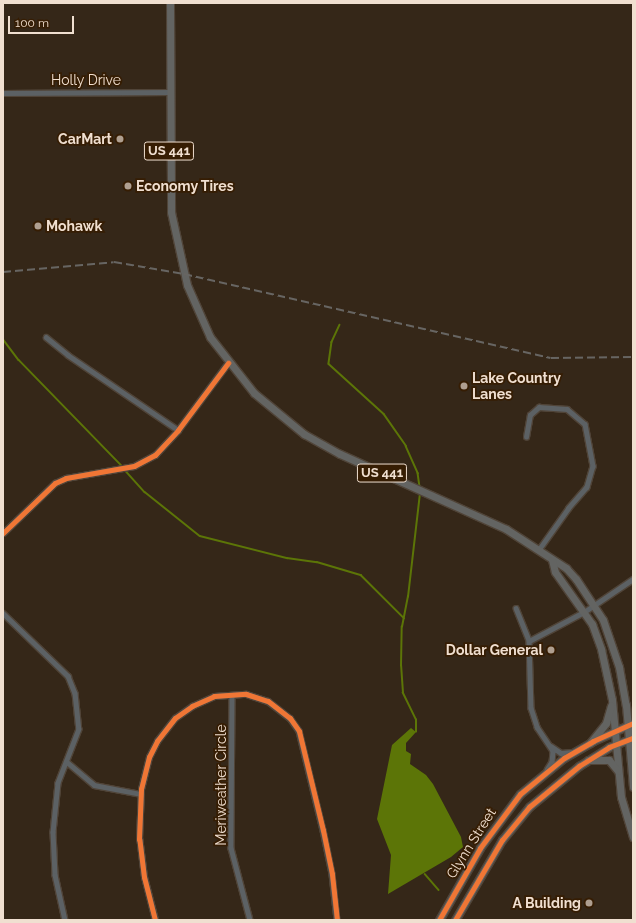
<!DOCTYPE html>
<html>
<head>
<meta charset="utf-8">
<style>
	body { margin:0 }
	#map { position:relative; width:636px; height:923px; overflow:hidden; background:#352718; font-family:Raleway,sans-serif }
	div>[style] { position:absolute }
	.water>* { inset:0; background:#5c7507 }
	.stream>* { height:1.5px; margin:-0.75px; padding:0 0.75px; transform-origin:0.75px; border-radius:0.75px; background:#5c7507 }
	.roads { filter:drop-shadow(1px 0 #504438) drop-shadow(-1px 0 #504438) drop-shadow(0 1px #504438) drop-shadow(0 -1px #504438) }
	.minor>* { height:4.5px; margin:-2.25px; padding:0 2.25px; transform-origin:2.25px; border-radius:2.25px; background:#5c6164 }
	.primary>* { height:7px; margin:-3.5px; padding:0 3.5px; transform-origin:3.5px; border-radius:3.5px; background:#5f605f }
	.trunk>* { height:7px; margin:-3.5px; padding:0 3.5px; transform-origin:3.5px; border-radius:3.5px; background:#636462 }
	.rail>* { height:1.5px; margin-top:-0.75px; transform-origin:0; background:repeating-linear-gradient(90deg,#676562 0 8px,transparent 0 12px) }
	.cycleway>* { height:5px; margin:-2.5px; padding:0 2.5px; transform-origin:2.5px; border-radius:2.5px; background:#f07635 }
	.dots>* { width:11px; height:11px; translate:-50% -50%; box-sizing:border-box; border:2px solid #361d03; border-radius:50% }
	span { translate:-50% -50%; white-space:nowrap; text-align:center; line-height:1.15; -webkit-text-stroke:3.5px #361d03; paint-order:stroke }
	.shield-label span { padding:1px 3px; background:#361d03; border:1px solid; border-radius:3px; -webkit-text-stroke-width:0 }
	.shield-label { font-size:13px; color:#f0dfd0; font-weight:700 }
	.street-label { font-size:14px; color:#f0dfd0 }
	.poi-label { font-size:14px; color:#f0dfd0; font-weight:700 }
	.right { translate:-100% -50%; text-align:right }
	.left { translate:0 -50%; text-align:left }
	.frame { position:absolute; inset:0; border:4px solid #f0dfd0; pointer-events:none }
	.scale { position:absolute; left:8px; top:16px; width:66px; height:18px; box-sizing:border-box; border:2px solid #f0dfd0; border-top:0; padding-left:5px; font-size:12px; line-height:14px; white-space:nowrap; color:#f0dfd0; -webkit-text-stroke:3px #361d03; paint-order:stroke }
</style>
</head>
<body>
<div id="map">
	<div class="water">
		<i style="clip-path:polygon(411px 728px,416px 732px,406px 743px,406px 751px,411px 754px,410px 764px,426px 775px,433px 784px,461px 837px,463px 847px,451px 857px,388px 894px,391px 855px,377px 819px,392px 745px)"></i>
	</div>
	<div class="stream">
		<i style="left:340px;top:325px;width:19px;rotate:115deg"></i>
		<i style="left:332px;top:342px;width:22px;rotate:98deg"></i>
		<i style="left:329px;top:364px;width:74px;rotate:42.3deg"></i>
		<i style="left:384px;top:414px;width:39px;rotate:55deg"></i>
		<i style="left:406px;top:446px;width:30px;rotate:66deg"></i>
		<i style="left:418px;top:473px;width:14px;rotate:82deg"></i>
		<i style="left:3px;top:339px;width:26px;rotate:53deg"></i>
		<i style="left:19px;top:360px;width:148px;rotate:45.8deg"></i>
		<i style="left:124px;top:469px;width:31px;rotate:48deg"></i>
		<i style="left:145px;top:492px;width:70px;rotate:38.7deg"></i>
		<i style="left:200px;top:536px;width:90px;rotate:14.2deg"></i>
		<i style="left:287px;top:558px;width:30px;rotate:8deg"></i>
		<i style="left:317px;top:562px;width:46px;rotate:16.5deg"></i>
		<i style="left:361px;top:575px;width:61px;rotate:45deg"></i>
		<i style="left:416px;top:732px;width:12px;rotate:-90deg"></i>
		<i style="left:416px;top:720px;width:30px;rotate:-116deg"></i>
		<i style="left:403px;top:693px;width:27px;rotate:-94deg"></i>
		<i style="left:401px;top:666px;width:39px;rotate:-89deg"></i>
		<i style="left:402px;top:627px;width:31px;rotate:-79deg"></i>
		<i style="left:408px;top:597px;width:105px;rotate:-83.4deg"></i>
		<i style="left:425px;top:874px;width:21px;rotate:49deg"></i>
	</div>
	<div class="roads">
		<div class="minor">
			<i style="left:3px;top:93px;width:167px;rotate:-0.3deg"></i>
			<i style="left:46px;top:337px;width:28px;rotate:39deg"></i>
			<i style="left:68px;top:355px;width:133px;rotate:34.3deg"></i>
			<i style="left:526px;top:437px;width:22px;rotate:-80deg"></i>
			<i style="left:530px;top:415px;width:12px;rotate:-42deg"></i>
			<i style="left:539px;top:407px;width:28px;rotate:4deg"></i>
			<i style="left:567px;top:409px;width:23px;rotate:40deg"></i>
			<i style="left:585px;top:424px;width:43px;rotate:79.2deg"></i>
			<i style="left:593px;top:466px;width:22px;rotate:106deg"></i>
			<i style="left:587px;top:487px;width:28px;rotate:131deg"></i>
			<i style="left:569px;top:508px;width:52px;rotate:125.5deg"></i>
			<i style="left:3px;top:533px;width:72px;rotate:-43.9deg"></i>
			<i style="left:55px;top:483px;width:12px;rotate:-24deg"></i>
			<i style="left:66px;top:478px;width:69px;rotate:-10deg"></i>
			<i style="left:134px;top:466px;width:24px;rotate:-28deg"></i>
			<i style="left:155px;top:455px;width:34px;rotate:-47deg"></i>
			<i style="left:178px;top:430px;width:84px;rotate:-53.3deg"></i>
			<i style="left:516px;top:608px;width:35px;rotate:68deg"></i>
			<i style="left:529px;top:641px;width:67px;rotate:88.3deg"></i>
			<i style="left:531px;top:708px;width:20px;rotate:72deg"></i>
			<i style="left:537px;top:727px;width:29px;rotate:56deg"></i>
			<i style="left:553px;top:751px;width:11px;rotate:95deg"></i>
			<i style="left:552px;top:762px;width:9px;rotate:122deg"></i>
			<i style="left:3px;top:613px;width:91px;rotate:44.1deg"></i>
			<i style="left:68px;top:676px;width:18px;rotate:68deg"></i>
			<i style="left:75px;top:693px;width:36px;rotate:84deg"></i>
			<i style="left:79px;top:729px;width:58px;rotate:111.3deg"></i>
			<i style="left:58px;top:783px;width:49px;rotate:95.8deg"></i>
			<i style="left:53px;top:832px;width:43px;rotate:87.3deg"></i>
			<i style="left:55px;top:875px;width:46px;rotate:77.5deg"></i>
			<i style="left:529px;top:641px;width:62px;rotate:-27.8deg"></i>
			<i style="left:584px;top:612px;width:59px;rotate:-34deg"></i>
			<i style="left:232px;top:695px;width:153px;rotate:90.4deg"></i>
			<i style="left:231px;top:848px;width:74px;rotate:75.2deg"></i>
			<i style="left:551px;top:746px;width:12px;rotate:35deg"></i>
			<i style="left:561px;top:753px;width:11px;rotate:-5deg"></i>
			<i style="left:67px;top:762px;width:35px;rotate:40deg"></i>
			<i style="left:94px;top:785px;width:48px;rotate:10.8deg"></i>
			<i style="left:155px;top:920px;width:44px;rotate:-104.3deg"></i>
			<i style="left:144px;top:877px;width:38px;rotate:-97deg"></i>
			<i style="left:139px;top:839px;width:50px;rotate:-87.7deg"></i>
			<i style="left:141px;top:789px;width:33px;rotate:-76deg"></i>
			<i style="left:149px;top:757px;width:18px;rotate:-63deg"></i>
			<i style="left:157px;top:741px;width:29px;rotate:-52deg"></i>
			<i style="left:175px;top:718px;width:21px;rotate:-35deg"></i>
			<i style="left:192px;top:706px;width:24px;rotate:-24deg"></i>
			<i style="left:214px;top:696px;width:32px;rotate:-4deg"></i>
			<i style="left:246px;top:694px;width:23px;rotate:18deg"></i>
			<i style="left:268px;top:701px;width:28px;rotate:38deg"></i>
			<i style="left:290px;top:718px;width:16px;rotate:55deg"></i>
			<i style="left:299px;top:731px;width:102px;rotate:76.4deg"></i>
			<i style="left:323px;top:830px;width:45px;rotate:78.4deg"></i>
			<i style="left:332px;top:874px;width:46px;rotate:83.8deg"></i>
		</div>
		<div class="primary">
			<i style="left:439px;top:920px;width:83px;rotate:-60.3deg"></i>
			<i style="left:480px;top:848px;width:67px;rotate:-53.5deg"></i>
			<i style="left:520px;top:794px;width:57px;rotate:-39.3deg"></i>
			<i style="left:564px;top:758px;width:34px;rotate:-30deg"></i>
			<i style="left:593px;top:741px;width:44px;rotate:-24.2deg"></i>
			<i style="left:455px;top:920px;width:93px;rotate:-59.6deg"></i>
			<i style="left:502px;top:840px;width:43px;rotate:-50.7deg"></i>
			<i style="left:529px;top:807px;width:65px;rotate:-39.4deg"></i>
			<i style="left:579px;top:766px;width:36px;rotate:-32deg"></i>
			<i style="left:609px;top:747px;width:26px;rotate:-21deg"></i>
		</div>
		<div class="trunk">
			<i style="left:170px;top:3px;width:209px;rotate:89.7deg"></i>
			<i style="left:171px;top:212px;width:75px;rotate:77.6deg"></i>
			<i style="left:187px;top:285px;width:57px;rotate:66.1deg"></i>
			<i style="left:210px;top:337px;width:71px;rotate:51.8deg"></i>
			<i style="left:254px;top:393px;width:65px;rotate:39.4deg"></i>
			<i style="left:304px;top:434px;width:41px;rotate:29.1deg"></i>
			<i style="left:340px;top:454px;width:182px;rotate:24.3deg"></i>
			<i style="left:506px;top:529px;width:72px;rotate:33deg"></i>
			<i style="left:566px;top:568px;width:15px;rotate:48deg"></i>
			<i style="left:576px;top:579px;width:49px;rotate:56.6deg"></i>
			<i style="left:603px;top:620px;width:50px;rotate:71.2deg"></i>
			<i style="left:619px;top:667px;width:39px;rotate:80deg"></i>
			<i style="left:626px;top:705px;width:82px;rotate:85.1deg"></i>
			<i style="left:552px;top:560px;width:12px;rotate:76deg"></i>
			<i style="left:555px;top:572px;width:64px;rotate:54.6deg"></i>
			<i style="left:592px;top:624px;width:27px;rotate:70deg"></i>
			<i style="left:601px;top:649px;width:52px;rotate:77.8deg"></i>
			<i style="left:612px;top:700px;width:97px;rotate:84.7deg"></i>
			<i style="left:621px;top:797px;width:42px;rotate:73.3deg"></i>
			<i style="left:590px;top:743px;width:26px;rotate:-51deg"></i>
			<i style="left:606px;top:723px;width:18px;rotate:-74deg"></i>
			<i style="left:588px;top:760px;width:21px"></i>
			<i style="left:609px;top:760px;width:14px;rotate:51deg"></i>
		</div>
	</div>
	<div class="rail">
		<i style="left:3px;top:272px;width:111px;rotate:-5.1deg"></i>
		<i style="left:114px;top:262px;width:71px;rotate:9.7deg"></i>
		<i style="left:184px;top:274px;width:376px;rotate:12.9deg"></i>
		<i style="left:551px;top:358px;width:82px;rotate:-0.7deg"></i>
	</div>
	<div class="cycleway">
		<i style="left:3px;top:533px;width:72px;rotate:-43.9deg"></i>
		<i style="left:55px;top:483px;width:12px;rotate:-24deg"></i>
		<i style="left:66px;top:478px;width:69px;rotate:-10deg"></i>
		<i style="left:134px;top:466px;width:24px;rotate:-28deg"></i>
		<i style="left:155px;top:455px;width:34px;rotate:-47deg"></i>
		<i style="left:178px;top:430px;width:84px;rotate:-53.3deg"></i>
		<i style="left:155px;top:920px;width:44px;rotate:-104.3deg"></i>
		<i style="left:144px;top:877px;width:38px;rotate:-97deg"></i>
		<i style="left:139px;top:839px;width:50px;rotate:-87.7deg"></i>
		<i style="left:141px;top:789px;width:33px;rotate:-76deg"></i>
		<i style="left:149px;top:757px;width:18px;rotate:-63deg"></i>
		<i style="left:157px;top:741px;width:29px;rotate:-52deg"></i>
		<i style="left:175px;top:718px;width:21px;rotate:-35deg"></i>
		<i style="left:192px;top:706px;width:24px;rotate:-24deg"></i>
		<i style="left:214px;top:696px;width:32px;rotate:-4deg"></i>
		<i style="left:246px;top:694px;width:23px;rotate:18deg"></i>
		<i style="left:268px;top:701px;width:28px;rotate:38deg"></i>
		<i style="left:290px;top:718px;width:16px;rotate:55deg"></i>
		<i style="left:299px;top:731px;width:102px;rotate:76.4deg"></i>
		<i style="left:323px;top:830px;width:45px;rotate:78.4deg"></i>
		<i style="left:332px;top:874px;width:46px;rotate:83.8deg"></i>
		<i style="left:439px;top:920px;width:83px;rotate:-60.3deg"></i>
		<i style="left:480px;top:848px;width:67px;rotate:-53.5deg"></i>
		<i style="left:520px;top:794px;width:57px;rotate:-39.3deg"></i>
		<i style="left:564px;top:758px;width:34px;rotate:-30deg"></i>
		<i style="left:593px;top:741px;width:44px;rotate:-24.2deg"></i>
		<i style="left:455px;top:920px;width:93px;rotate:-59.6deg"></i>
		<i style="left:502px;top:840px;width:43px;rotate:-50.7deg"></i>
		<i style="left:529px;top:807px;width:65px;rotate:-39.4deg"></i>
		<i style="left:579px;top:766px;width:36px;rotate:-32deg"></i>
		<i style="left:609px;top:747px;width:26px;rotate:-21deg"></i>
	</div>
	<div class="dots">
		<i style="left:120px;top:139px;background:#af9f90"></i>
		<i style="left:128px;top:186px;background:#af9f90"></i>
		<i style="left:38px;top:226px;background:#af9f90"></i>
		<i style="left:464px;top:386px;background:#af9f90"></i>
		<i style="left:551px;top:650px;background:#af9f90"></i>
		<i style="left:589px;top:903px;background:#af9f90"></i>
	</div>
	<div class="shield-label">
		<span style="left:169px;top:151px">US 441</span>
		<span style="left:382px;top:473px">US 441</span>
	</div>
	<div class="street-label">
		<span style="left:86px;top:80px">Holly Drive</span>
		<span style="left:221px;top:785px;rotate:-90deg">Meriweather Circle</span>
		<span style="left:471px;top:843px;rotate:-58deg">Glynn Street</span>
	</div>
	<div class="poi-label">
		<span class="right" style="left:112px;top:139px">CarMart</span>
		<span class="left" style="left:136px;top:186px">Economy Tires</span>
		<span class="left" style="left:46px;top:226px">Mohawk</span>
		<span class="left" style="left:472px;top:386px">Lake Country<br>Lanes</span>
		<span class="right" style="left:543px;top:650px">Dollar General</span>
		<span class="right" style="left:581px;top:903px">A Building</span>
	</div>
	<div class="frame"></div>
	<div class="scale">100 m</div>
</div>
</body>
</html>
